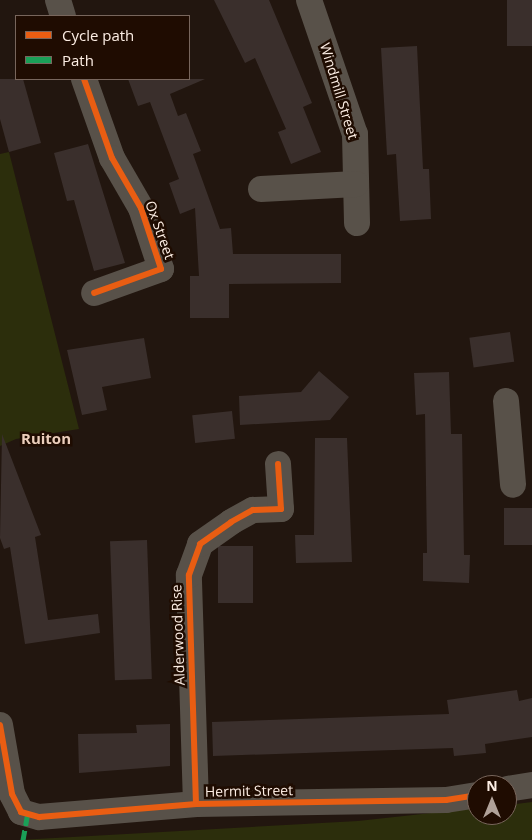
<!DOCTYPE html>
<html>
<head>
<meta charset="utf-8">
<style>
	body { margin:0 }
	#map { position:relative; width:532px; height:840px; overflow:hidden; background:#22160f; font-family:"Open Sans",sans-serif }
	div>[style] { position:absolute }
	.green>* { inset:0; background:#2c2e0c }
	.building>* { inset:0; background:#3a2f2c; transform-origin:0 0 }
	.minor>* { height:26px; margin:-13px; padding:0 13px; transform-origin:13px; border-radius:13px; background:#585149 }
	.quiet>* { height:5px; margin-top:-2.5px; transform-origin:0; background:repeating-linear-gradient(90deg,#1a9f57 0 10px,transparent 0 15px) }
	.cycleway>* { height:6px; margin:-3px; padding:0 3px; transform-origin:3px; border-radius:3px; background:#e95d12 }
	span { translate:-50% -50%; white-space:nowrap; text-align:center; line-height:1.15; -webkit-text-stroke:5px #1f0c01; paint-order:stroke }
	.street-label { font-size:14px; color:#fdeee4 }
	.neighbourhood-label { font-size:15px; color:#ebcebb; font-weight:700 }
	.legend { position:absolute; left:15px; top:15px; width:175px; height:65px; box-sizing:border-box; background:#1f0c01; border:1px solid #78665c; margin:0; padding:6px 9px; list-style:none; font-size:15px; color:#fdeee4 }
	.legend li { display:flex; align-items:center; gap:10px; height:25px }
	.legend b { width:25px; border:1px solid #78665c }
	.north { position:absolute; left:467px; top:775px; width:50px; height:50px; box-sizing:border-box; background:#1f0c01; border:1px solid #78665c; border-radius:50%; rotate:0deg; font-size:14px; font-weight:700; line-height:20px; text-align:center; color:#fdeee4 }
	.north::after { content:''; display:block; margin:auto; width:18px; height:22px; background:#b0a299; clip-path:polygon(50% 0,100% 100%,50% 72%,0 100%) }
</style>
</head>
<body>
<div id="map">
	<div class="green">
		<i style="clip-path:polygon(9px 152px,79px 429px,16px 439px,0 446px,0 154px)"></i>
		<i style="clip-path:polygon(532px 802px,532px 840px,19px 840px,358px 821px,477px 808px,477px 815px,507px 815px,507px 805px)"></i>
	</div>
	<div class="building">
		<i style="clip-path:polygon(214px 0,269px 0,312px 103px,303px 107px,321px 152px,291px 164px,278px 132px,286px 129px,255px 58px,245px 63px)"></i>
		<i style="left:507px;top:0;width:25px;height:46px"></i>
		<i style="clip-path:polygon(417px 46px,423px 169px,429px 169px,431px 219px,400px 221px,396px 154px,387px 155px,381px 48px)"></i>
		<i style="clip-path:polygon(0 79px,23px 79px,41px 143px,9px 152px,0 119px)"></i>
		<i style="clip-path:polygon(128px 79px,205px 79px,170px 94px,178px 116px,186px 113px,201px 151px,193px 154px,220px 229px,231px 228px,233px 254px,341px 254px,341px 283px,229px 284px,229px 318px,190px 318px,190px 276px,199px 276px,195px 208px,180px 214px,169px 183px,179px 179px,150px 102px,138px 106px)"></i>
		<i style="clip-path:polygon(88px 144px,125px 263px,94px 271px,74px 200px,67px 201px,54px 153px)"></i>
		<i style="left:510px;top:332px;width:30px;height:41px;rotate:82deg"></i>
		<i style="clip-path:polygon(144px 338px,151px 378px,102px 387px,107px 410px,82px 415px,67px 350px)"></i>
		<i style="clip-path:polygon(319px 371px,349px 397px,330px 420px,240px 425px,239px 396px,301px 392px)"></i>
		<i style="clip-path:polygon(449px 372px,451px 434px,462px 434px,464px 555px,470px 555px,469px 583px,423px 581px,423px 553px,427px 553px,425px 414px,416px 415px,414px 373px)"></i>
		<i style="left:232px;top:411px;width:28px;height:40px;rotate:84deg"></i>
		<i style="clip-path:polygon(2px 434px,41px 535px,35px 537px,48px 620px,98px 614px,100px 633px,25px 644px,10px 547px,4px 549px,0 538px)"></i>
		<i style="clip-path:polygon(315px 438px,347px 438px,352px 562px,296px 563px,295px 535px,314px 535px)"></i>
		<i style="left:532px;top:508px;width:37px;height:28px;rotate:90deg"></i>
		<i style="left:147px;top:540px;width:139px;height:37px;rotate:88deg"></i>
		<i style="left:253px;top:546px;width:57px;height:35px;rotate:90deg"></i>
		<i style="clip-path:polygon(517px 690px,519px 701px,532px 698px,532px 737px,485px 744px,486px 753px,454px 756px,453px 748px,213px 756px,212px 722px,449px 714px,447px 700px)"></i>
		<i style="clip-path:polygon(170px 724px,170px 766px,79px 773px,78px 734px,137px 733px,136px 725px)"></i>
	</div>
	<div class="minor">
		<i style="left:58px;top:0;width:17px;rotate:73deg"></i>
		<i style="left:309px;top:0;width:142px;rotate:71.1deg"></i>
		<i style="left:355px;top:134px;width:89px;rotate:88.7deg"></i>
		<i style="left:84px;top:79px;width:84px;rotate:70.5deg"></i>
		<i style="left:112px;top:158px;width:58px;rotate:59.9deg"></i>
		<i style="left:141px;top:208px;width:64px;rotate:71.8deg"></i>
		<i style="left:161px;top:269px;width:71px;rotate:160.3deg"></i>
		<i style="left:261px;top:189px;width:95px;rotate:-3deg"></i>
		<i style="left:506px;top:401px;width:84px;rotate:85.2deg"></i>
		<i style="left:0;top:725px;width:70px;rotate:80.1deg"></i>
		<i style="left:12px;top:794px;width:20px;rotate:63deg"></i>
		<i style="left:21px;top:812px;width:19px;rotate:16deg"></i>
		<i style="left:39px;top:817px;width:158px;rotate:-4.7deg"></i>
		<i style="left:196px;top:804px;width:250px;rotate:-0.9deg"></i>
		<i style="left:446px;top:800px;width:31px;rotate:-9deg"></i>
		<i style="left:507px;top:789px;width:25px;rotate:-9deg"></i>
		<i style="left:196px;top:804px;width:229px;rotate:-91.8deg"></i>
		<i style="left:189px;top:575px;width:33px;rotate:-70deg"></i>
		<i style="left:200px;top:544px;width:38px;rotate:-35deg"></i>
		<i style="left:231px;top:522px;width:25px;rotate:-29deg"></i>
		<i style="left:253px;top:510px;width:28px;rotate:-2deg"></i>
		<i style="left:281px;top:509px;width:45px;rotate:-93.8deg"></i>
	</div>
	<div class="quiet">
		<i style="left:23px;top:840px;width:27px;rotate:-80deg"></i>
	</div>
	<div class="cycleway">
		<i style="left:84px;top:79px;width:84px;rotate:70.5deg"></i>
		<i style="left:112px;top:158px;width:58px;rotate:59.9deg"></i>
		<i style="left:141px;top:208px;width:64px;rotate:71.8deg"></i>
		<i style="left:161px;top:269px;width:71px;rotate:160.3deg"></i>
		<i style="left:0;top:725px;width:70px;rotate:80.1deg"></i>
		<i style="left:12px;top:794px;width:20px;rotate:63deg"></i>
		<i style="left:21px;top:812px;width:19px;rotate:16deg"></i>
		<i style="left:39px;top:817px;width:158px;rotate:-4.7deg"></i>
		<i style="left:196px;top:804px;width:250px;rotate:-0.9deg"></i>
		<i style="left:446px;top:800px;width:31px;rotate:-9deg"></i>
		<i style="left:196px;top:804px;width:229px;rotate:-91.8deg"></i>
		<i style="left:189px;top:575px;width:33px;rotate:-70deg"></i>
		<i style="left:200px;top:544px;width:38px;rotate:-35deg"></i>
		<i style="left:231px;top:522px;width:25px;rotate:-29deg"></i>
		<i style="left:253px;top:510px;width:28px;rotate:-2deg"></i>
		<i style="left:281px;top:509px;width:45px;rotate:-93.8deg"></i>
	</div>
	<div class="street-label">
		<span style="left:339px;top:91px;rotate:73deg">Windmill Street</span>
		<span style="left:160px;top:230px;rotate:70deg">Ox Street</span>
		<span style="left:178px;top:635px;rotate:-92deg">Alderwood Rise</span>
		<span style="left:249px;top:791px;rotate:-1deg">Hermit Street</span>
	</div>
	<div class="neighbourhood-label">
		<span style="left:46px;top:439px">Ruiton</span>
	</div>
	<ul class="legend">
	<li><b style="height:6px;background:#e95d12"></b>Cycle path</li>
	<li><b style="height:6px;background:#1a9f57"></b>Path</li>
	</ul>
	<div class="north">N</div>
</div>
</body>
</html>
